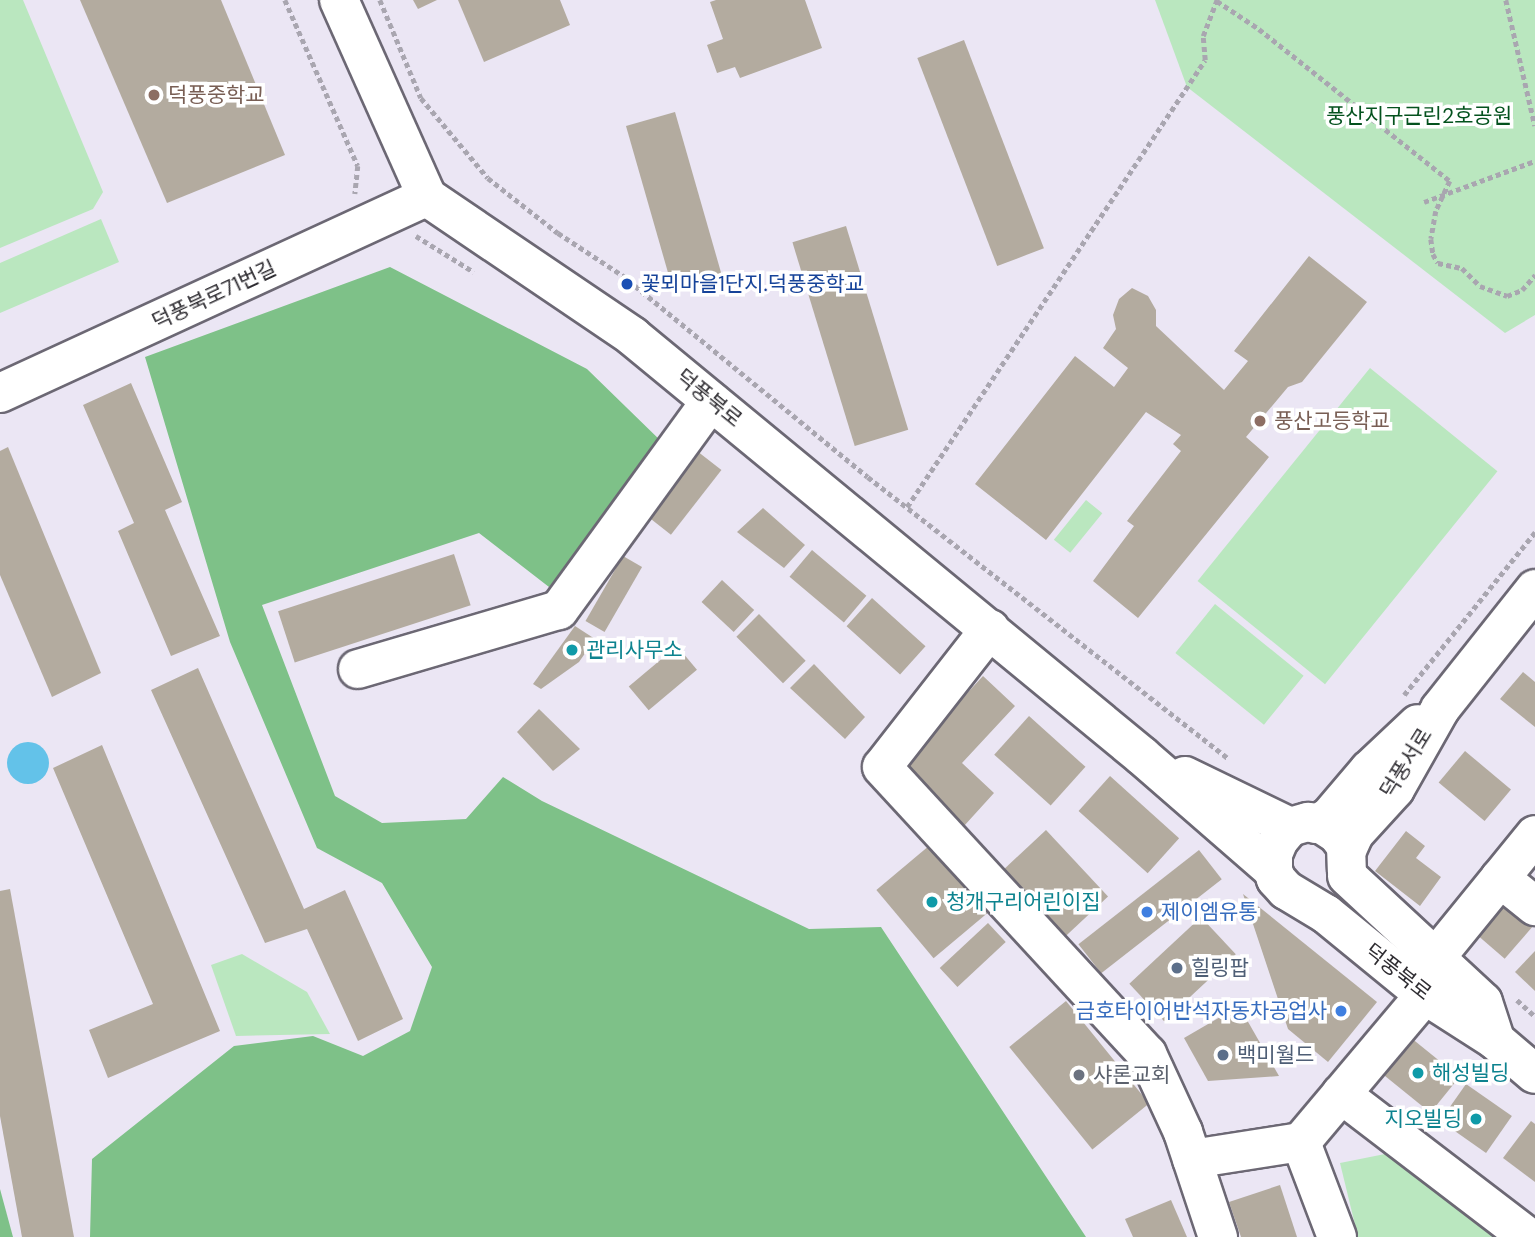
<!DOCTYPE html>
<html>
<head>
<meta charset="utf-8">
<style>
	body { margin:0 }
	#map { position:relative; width:1535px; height:1237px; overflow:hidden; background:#ebe6f4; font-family:"DM Sans","Noto Sans KR",sans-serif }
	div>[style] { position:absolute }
	.green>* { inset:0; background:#bae7bf; transform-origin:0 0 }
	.forest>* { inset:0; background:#7ec188 }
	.water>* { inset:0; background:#63c2e9 }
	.round { border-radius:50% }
	.building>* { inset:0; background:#b3ab9f; transform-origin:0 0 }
	.path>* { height:4.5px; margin-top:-2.25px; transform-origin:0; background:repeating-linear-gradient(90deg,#a9a6b0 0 5px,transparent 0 8.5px) }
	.roads { filter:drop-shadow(2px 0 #6c6874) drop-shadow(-2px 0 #6c6874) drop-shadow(0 2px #6c6874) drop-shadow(0 -2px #6c6874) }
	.minor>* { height:38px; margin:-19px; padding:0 19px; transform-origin:19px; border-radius:19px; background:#fff }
	.dots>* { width:19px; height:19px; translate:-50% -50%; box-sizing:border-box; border:4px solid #fff; border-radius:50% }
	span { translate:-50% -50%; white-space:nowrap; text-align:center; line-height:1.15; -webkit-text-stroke:7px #fff; paint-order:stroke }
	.education-label { font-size:21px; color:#785e54 }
	.left { translate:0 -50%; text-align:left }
	.park-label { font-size:21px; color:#04521e }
	.transit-label { font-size:21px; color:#164399 }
	.street-label { font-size:21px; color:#2f2d32 }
	.culture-label { font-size:21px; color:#0d838f }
	.right { translate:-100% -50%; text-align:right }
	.shop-label { font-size:21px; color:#366cbe }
	.service-label { font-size:21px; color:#4e5e75 }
	.worship-label { font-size:21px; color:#5b616d }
</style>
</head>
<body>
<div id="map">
	<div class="green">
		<i style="clip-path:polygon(0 0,23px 0,103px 192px,93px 209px,0 248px)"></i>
		<i style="clip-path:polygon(1155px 0,1535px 0,1535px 315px,1505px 333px,1187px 87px)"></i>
		<i style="clip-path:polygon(101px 219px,119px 262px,0 313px,0 263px)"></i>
		<i style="left:1370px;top:368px;width:164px;height:274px;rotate:39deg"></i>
		<i style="left:1086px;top:500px;width:21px;height:51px;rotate:39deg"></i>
		<i style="left:1215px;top:604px;width:114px;height:63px;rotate:39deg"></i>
		<i style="clip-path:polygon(242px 954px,307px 992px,330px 1034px,236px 1036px,211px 965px)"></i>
		<i style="clip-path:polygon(1390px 1153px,1500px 1237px,1358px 1237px,1340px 1163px)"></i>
	</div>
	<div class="forest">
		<i style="clip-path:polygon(390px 267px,587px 369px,665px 445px,549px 587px,479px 533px,262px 605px,335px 796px,382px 823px,466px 819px,503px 777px,542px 801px,809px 929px,881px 927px,1086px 1237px,90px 1237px,92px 1159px,234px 1046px,313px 1036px,363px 1056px,410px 1031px,432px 967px,382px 883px,317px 848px,230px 642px,145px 357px)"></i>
		<i style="clip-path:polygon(0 1189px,13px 1237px,0 1237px)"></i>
	</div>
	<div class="water">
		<i class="round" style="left:7px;top:742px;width:42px;height:42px"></i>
	</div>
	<div class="building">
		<i style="clip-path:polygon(80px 0,221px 0,285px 155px,167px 203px)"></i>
		<i style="clip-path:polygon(413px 0,437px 0,418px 9px)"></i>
		<i style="clip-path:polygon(458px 0,560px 0,570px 25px,484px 62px)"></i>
		<i style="clip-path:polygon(716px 0,805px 0,822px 48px,740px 78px,735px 67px,717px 73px,707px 45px,723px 39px,710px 2px)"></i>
		<i style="left:964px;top:40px;width:223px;height:50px;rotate:69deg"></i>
		<i style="left:675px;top:112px;width:170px;height:51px;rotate:74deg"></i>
		<i style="left:846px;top:226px;width:213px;height:56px;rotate:73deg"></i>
		<i style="clip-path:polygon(1309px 256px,1367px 302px,1302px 382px,1288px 387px,1246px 437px,1269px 457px,1138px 618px,1093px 581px,1134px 526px,1127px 521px,1181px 451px,1173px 444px,1181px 435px,1146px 412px,1046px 540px,975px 484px,1075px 356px,1114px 387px,1128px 368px,1103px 348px,1116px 329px,1113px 315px,1119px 299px,1132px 288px,1148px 296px,1156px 310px,1156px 326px,1224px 390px,1248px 361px,1234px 351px)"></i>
		<i style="clip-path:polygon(131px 383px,182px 502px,165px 510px,220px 636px,171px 656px,118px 531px,134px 523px,83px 405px)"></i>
		<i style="clip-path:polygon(8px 447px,101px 673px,52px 697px,0 575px,0 451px)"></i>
		<i style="left:697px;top:451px;width:31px;height:82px;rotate:38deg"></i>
		<i style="clip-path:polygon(763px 508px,805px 545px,784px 568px,737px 532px)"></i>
		<i style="left:812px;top:550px;width:71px;height:35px;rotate:40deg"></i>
		<i style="left:454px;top:554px;width:54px;height:185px;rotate:72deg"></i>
		<i style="left:623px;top:556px;width:22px;height:75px;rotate:30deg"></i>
		<i style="left:722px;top:580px;width:44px;height:30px;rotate:43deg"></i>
		<i style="left:872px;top:598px;width:72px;height:38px;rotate:42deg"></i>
		<i style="left:759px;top:614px;width:66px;height:32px;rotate:45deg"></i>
		<i style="clip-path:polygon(575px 626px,595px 639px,579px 662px,541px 689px,533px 684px)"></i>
		<i style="left:677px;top:646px;width:31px;height:63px;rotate:50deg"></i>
		<i style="clip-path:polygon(814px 664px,865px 717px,845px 739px,790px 688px)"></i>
		<i style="clip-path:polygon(198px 668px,304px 909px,345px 890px,403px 1019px,358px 1041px,307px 929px,265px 943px,151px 690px)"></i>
		<i style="clip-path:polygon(1523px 672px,1535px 682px,1535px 727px,1500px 699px)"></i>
		<i style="clip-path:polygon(983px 676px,1015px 706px,962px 763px,994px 793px,964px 826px,900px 766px)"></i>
		<i style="clip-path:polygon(539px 709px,580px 749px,553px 771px,517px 732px)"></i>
		<i style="left:1029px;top:716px;width:76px;height:52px;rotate:42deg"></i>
		<i style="clip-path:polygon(102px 745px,220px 1031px,108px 1078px,89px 1030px,153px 1004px,53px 768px)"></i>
		<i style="left:1465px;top:751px;width:60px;height:41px;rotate:40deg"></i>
		<i style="left:1110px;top:776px;width:93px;height:47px;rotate:42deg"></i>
		<i style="left:1046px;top:830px;width:91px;height:60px;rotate:47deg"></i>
		<i style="clip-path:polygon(1406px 831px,1425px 846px,1416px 858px,1441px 877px,1420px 906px,1375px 871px)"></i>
		<i style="left:930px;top:845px;width:89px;height:70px;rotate:50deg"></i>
		<i style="left:1199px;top:850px;width:37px;height:153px;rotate:52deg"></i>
		<i style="clip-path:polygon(10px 889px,74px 1237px,22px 1237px,0 1116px,0 891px)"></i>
		<i style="clip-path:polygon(1243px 894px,1377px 1002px,1328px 1062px,1288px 1029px)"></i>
		<i style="left:1501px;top:896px;width:44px;height:45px;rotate:41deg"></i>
		<i style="left:1201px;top:917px;width:51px;height:98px;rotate:47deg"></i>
		<i style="left:988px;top:923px;width:26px;height:66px;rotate:47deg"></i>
		<i style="clip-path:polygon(1535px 951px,1535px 991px,1515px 972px)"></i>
		<i style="left:1066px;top:1001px;width:132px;height:73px;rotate:51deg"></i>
		<i style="clip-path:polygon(1239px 1006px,1279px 1076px,1208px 1081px,1184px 1038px)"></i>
		<i style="left:1405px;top:1033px;width:70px;height:46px;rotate:39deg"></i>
		<i style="left:1466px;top:1084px;width:56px;height:45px;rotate:35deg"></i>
		<i style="clip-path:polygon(1531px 1121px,1535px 1124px,1535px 1182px,1503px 1158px)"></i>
		<i style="clip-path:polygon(1280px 1185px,1297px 1237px,1241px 1237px,1229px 1202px)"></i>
		<i style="clip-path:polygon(1171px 1200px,1187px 1237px,1133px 1237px,1125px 1219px)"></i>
	</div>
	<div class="path">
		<i style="left:285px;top:0;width:181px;rotate:66.3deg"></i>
		<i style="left:358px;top:166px;width:28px;rotate:96deg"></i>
		<i style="left:380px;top:0;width:106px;rotate:67.3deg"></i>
		<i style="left:421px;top:98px;width:104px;rotate:50.1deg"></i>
		<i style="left:488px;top:178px;width:89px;rotate:38.2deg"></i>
		<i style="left:558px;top:233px;width:77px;rotate:33.3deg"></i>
		<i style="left:622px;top:275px;width:318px;rotate:39.4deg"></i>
		<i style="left:868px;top:477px;width:457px;rotate:38deg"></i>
		<i style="left:1506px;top:0;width:129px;rotate:77deg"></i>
		<i style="left:1217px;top:1px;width:50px;rotate:33.7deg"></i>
		<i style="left:1259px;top:29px;width:244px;rotate:38.5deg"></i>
		<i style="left:1450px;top:181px;width:33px;rotate:115deg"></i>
		<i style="left:1436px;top:211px;width:28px;rotate:100deg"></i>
		<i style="left:1431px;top:239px;width:15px;rotate:82deg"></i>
		<i style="left:1433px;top:254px;width:10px;rotate:61deg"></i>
		<i style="left:1438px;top:263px;width:25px;rotate:12deg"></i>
		<i style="left:1462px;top:268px;width:25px;rotate:45deg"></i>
		<i style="left:1480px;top:286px;width:29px;rotate:20deg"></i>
		<i style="left:1507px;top:296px;width:16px;rotate:-22deg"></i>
		<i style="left:1522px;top:290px;width:20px;rotate:-49deg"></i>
		<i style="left:1424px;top:202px;width:118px;rotate:-20.3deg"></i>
		<i style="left:416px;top:236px;width:68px;rotate:31.8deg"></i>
		<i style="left:907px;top:507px;width:537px;rotate:-56.31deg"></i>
		<i style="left:1205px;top:60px;width:24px;rotate:-95deg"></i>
		<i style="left:1203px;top:36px;width:39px;rotate:-69deg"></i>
		<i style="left:1404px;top:695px;width:209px;rotate:-51.2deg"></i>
		<i style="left:1517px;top:1000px;width:24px;rotate:42deg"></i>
	</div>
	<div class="roads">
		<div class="minor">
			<i style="left:339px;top:0;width:216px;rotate:65.9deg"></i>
			<i style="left:427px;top:197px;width:248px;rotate:34.1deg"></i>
			<i style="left:632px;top:336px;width:661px;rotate:39.47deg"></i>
			<i style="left:1142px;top:756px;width:174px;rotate:41deg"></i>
			<i style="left:1273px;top:870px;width:9px;rotate:72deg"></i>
			<i style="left:1276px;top:879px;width:15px;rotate:48deg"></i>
			<i style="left:1286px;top:890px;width:47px;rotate:31deg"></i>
			<i style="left:1326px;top:914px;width:128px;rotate:39.3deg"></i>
			<i style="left:1425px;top:995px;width:83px;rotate:32.7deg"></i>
			<i style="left:1495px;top:1040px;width:52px;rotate:40.4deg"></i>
			<i style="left:0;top:393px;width:470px;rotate:-24.7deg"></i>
			<i style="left:990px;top:629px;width:175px;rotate:128deg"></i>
			<i style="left:882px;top:767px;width:391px;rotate:47.3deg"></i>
			<i style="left:1147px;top:1054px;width:86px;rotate:65.2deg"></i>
			<i style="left:1183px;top:1132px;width:111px;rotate:71.6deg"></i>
			<i style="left:358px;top:669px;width:209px;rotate:-16.4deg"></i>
			<i style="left:559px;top:610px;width:258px;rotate:-54deg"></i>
			<i style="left:1185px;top:776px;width:117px;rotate:25.9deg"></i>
			<i style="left:1316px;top:824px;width:15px;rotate:-28deg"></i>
			<i style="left:1329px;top:817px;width:62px;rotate:-49.6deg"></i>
			<i style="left:1369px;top:770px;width:67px;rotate:-43.2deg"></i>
			<i style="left:1347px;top:850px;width:17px;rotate:-66deg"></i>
			<i style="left:1354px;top:834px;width:61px;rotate:-47.7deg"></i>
			<i style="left:1395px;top:789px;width:92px;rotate:-60.6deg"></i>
			<i style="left:1440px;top:709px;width:153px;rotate:-51.6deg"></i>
			<i style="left:1273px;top:870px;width:16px;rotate:-90deg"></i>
			<i style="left:1273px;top:854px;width:15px;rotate:-67deg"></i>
			<i style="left:1279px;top:840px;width:17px;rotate:-50deg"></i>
			<i style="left:1290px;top:827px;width:19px;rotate:-16deg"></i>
			<i style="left:1308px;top:822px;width:15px;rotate:11deg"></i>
			<i style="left:1323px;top:825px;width:17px;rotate:33deg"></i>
			<i style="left:1337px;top:834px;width:15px;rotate:53deg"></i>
			<i style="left:1346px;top:846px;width:25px;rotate:88deg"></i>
			<i style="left:1347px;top:876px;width:185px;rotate:42.8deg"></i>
			<i style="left:1483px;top:1002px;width:40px;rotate:72deg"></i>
			<i style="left:1500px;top:878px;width:45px;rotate:38.7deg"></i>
			<i style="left:1436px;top:957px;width:157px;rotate:-50.9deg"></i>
			<i style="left:1341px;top:1094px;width:235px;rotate:37.4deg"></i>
			<i style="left:1192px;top:1159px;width:110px;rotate:-8.9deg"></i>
			<i style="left:1337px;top:1237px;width:102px;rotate:-110.8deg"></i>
			<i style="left:1301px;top:1142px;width:192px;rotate:-49.9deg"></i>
		</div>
	</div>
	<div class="dots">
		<i style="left:154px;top:95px;background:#8d6e63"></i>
		<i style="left:627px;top:284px;background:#1a4fb4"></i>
		<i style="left:1260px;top:421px;background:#8d6e63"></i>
		<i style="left:572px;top:650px;background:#0f9aa8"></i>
		<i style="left:932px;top:902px;background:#0f9aa8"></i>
		<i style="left:1147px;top:912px;background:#3f7fe0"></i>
		<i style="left:1177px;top:968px;background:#5c6f8a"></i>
		<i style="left:1341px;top:1011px;background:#3f7fe0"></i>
		<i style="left:1223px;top:1055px;background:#5c6f8a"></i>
		<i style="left:1418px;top:1073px;background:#0f9aa8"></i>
		<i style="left:1079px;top:1075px;background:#6b7280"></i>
		<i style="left:1476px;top:1119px;background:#0f9aa8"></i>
	</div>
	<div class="education-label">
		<span class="left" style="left:168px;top:95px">덕풍중학교</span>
		<span class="left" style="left:1274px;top:421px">풍산고등학교</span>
	</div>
	<div class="park-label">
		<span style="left:1419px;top:116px">풍산지구근린2호공원</span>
	</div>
	<div class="transit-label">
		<span class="left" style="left:641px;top:284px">꽃뫼마을1단지.덕풍중학교</span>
	</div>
	<div class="street-label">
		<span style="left:214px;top:295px;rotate:-25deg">덕풍북로71번길</span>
		<span style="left:709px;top:398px;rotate:39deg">덕풍북로</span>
		<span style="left:1406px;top:763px;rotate:-58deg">덕풍서로</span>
		<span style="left:1398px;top:972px;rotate:38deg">덕풍북로</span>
	</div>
	<div class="culture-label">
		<span class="left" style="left:586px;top:650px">관리사무소</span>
		<span class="left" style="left:946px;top:902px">청개구리어린이집</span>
		<span class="left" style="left:1432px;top:1073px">해성빌딩</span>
		<span class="right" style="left:1462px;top:1119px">지오빌딩</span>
	</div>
	<div class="shop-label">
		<span class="left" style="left:1161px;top:912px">제이엠유통</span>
		<span class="right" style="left:1327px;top:1011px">금호타이어반석자동차공업사</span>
	</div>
	<div class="service-label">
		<span class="left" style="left:1191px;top:968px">힐링팝</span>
		<span class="left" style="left:1237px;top:1055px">백미월드</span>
	</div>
	<div class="worship-label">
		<span class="left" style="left:1093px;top:1075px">샤론교회</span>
	</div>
</div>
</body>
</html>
